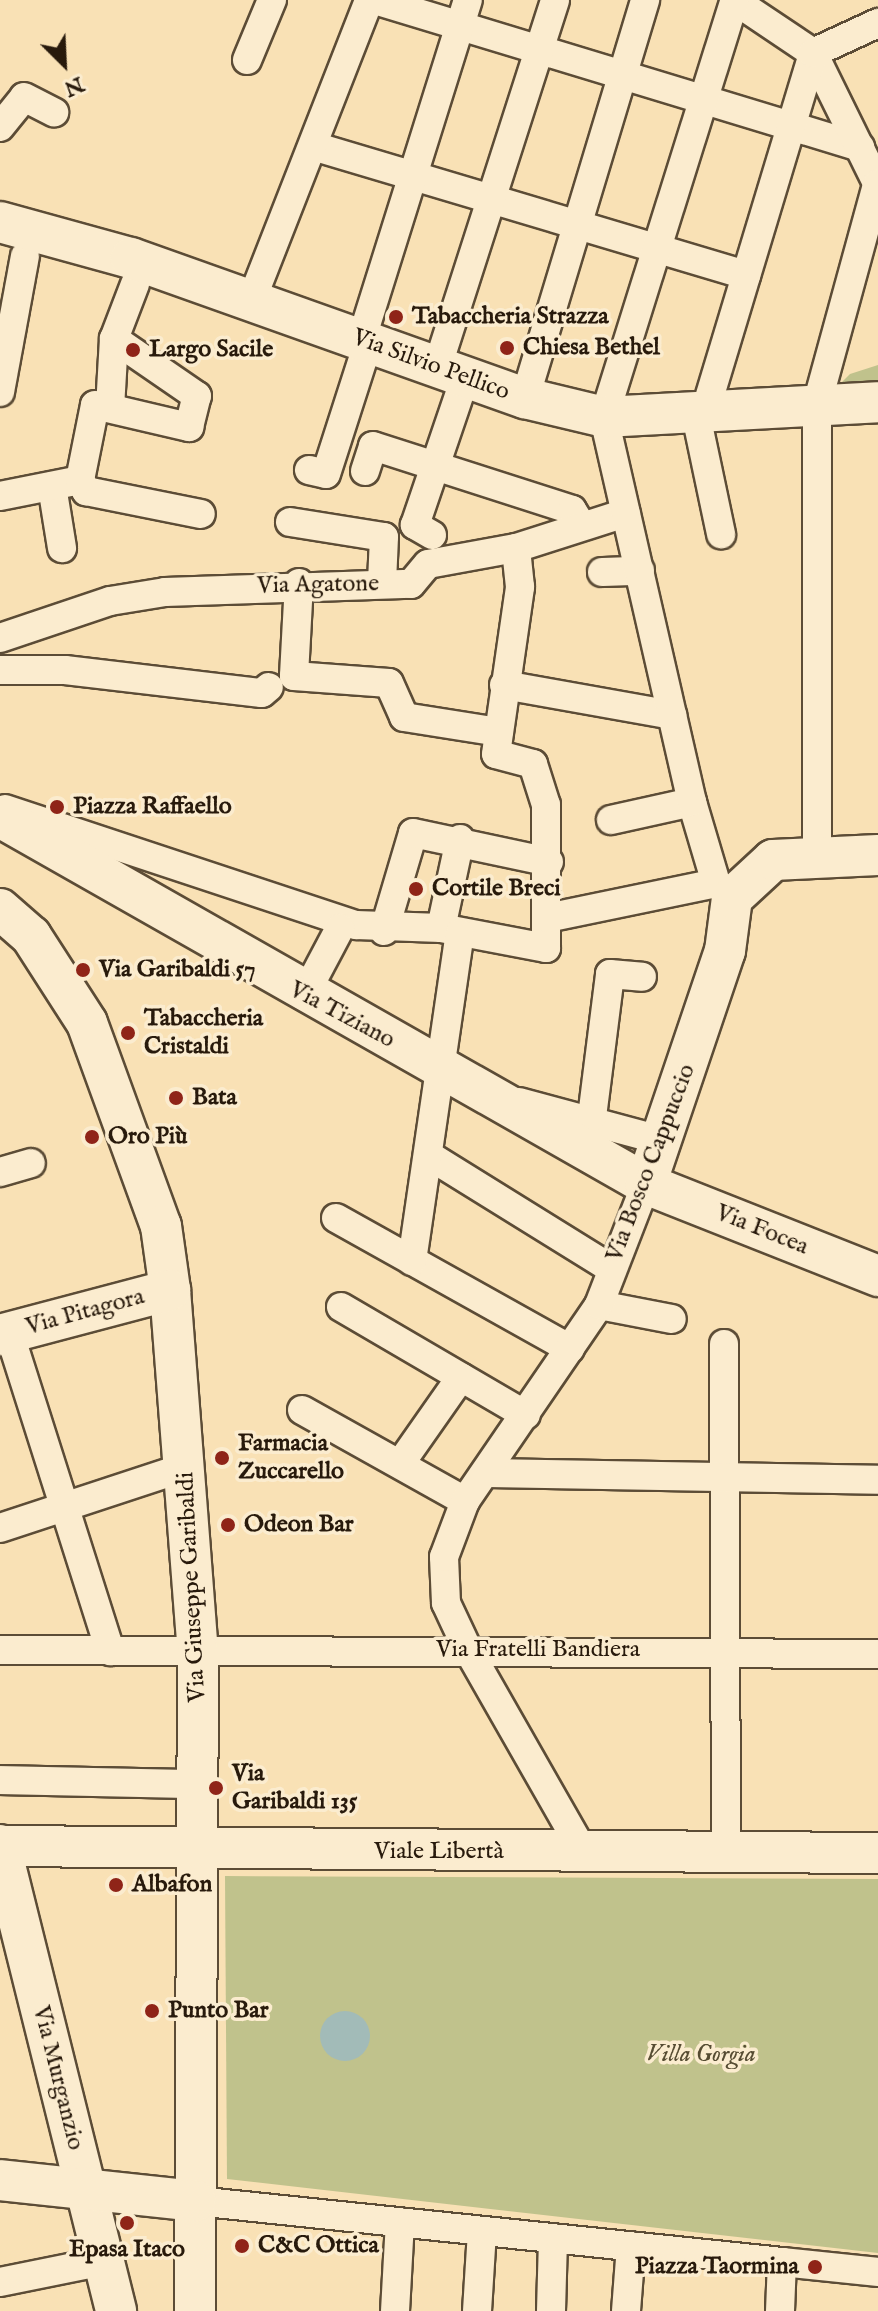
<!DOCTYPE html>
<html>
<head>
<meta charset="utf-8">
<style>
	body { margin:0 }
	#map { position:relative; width:878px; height:2311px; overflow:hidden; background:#f9e1b5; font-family:"IM FELL English",serif }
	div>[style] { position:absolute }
	.green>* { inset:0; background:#c0c28c }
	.water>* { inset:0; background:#a2bbb8 }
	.round { border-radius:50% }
	.roads { filter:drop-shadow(2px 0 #5c4c36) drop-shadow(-2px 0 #5c4c36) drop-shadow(0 2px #5c4c36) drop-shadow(0 -2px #5c4c36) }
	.street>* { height:28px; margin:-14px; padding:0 14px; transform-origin:14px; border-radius:14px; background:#fbeccf }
	.secondary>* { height:40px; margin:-20px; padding:0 20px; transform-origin:20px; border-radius:20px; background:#fbeccf }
	.dots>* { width:22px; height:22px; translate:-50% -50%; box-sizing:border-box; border:4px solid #fbeccf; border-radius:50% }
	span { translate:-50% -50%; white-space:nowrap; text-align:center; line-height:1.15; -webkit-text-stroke:7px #fbeccf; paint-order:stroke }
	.poi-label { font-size:24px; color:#281a0c; font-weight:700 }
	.left { translate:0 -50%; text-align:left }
	.right { translate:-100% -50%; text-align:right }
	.street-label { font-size:24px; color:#281a0c }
	.park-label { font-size:24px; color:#564c32; font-style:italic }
	.north { position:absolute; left:24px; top:24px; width:80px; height:80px; -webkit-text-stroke:6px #fbeccf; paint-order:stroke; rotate:156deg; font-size:22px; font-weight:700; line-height:32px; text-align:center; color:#281a0c }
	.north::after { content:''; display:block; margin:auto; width:28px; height:36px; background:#281a0c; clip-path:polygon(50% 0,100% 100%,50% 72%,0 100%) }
</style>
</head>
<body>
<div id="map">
	<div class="green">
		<i style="clip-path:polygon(878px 365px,878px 381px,842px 382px,850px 374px)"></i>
		<i style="clip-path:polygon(225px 1876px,878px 1879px,878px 2253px,227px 2179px)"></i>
	</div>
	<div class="water">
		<i class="round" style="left:320px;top:2011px;width:50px;height:50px"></i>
	</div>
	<div class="roads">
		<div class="street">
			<i style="left:375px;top:0;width:507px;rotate:16.86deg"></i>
			<i style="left:734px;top:0;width:95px;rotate:33.9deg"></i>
			<i style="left:813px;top:53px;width:147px;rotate:63.8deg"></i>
			<i style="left:247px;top:60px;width:65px;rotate:-67.4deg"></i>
			<i style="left:0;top:127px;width:38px;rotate:-51deg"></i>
			<i style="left:24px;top:97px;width:34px;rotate:27deg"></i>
			<i style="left:313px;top:146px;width:452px;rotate:16.6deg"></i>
			<i style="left:252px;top:299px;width:321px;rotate:-68.6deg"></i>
			<i style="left:361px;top:341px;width:357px;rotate:-72.6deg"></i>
			<i style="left:437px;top:368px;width:386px;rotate:-72.2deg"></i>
			<i style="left:0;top:392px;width:138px;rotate:-79.6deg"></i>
			<i style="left:525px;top:398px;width:416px;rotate:-73.2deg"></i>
			<i style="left:110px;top:408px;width:69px;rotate:-86.7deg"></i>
			<i style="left:114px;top:339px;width:59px;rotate:-69.1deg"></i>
			<i style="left:696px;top:415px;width:122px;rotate:78.1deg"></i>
			<i style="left:704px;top:415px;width:378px;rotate:-73.2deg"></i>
			<i style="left:813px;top:53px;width:72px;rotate:-24.8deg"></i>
			<i style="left:309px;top:470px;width:17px;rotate:13deg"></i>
			<i style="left:326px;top:474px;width:138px;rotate:-72.2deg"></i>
			<i style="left:365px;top:471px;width:26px;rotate:-72deg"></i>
			<i style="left:373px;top:446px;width:209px;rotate:17.8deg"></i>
			<i style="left:572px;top:510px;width:19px;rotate:58deg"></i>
			<i style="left:80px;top:480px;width:13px;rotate:61deg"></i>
			<i style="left:86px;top:491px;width:117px;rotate:11.3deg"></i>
			<i style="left:52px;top:486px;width:63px;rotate:80.8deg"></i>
			<i style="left:0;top:496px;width:82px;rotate:-11.3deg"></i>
			<i style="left:80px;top:480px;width:76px;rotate:-78.7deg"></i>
			<i style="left:95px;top:405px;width:97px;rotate:13.2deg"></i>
			<i style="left:189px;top:427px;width:32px;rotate:-76deg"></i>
			<i style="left:197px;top:396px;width:101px;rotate:-145.5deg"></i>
			<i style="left:290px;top:522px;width:95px;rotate:9.1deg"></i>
			<i style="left:384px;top:537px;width:46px;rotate:92.5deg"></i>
			<i style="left:432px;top:535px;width:20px;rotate:-150deg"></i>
			<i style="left:415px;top:525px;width:155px;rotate:-71.2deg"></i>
			<i style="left:602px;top:572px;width:38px;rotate:-2deg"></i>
			<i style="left:299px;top:583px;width:93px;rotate:93.1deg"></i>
			<i style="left:294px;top:676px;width:95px;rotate:4.2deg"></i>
			<i style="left:389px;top:683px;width:37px;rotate:66deg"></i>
			<i style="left:404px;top:717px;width:96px;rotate:9deg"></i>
			<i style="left:0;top:638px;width:116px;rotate:-18.6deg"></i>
			<i style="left:110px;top:601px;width:56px;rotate:-9.3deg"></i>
			<i style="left:165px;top:592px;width:246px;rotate:-1.9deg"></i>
			<i style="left:411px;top:584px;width:26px;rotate:-50deg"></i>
			<i style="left:428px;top:564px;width:89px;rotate:-10.3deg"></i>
			<i style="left:516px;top:548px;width:115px;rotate:-17.7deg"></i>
			<i style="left:0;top:670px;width:65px"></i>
			<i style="left:65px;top:670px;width:198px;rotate:6.7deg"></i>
			<i style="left:262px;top:693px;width:9px;rotate:-41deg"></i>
			<i style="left:504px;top:685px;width:171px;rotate:10.1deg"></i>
			<i style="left:5px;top:809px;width:370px;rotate:18.3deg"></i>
			<i style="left:356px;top:925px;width:85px;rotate:2deg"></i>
			<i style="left:441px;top:928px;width:107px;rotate:10.8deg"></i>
			<i style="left:546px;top:948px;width:143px;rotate:-90deg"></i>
			<i style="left:546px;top:805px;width:43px;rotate:-107.6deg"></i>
			<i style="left:533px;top:764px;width:38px;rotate:-165deg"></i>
			<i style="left:496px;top:754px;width:169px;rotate:-81.8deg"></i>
			<i style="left:520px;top:587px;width:39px;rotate:-96deg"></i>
			<i style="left:611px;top:820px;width:83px;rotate:-12.5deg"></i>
			<i style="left:817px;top:856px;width:452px;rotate:-90deg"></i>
			<i style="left:817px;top:404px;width:228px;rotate:-74.7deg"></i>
			<i style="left:732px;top:898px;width:22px;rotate:-137deg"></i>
			<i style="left:716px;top:883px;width:84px;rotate:-106.5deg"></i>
			<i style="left:692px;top:802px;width:395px;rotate:-102.9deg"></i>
			<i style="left:604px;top:417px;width:437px;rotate:-72.6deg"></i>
			<i style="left:547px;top:918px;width:173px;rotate:-11.7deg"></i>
			<i style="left:441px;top:928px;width:91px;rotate:-77.9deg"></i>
			<i style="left:384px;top:931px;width:102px;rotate:-73.5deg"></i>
			<i style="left:413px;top:833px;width:139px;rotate:12deg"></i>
			<i style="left:304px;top:996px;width:77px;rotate:-62.1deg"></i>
			<i style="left:519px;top:1102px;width:150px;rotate:15.1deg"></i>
			<i style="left:592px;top:1117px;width:144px;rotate:-82.8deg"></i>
			<i style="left:610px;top:974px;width:32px;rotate:5deg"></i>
			<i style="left:428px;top:1155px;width:216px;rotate:31.8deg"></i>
			<i style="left:0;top:1172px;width:32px;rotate:-16deg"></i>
			<i style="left:336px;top:1218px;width:268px;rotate:29.2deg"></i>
			<i style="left:412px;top:1261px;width:331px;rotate:-81.7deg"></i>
			<i style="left:599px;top:1305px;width:74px;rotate:10.9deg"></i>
			<i style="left:341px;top:1307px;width:214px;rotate:30.3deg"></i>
			<i style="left:9px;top:1332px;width:335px;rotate:72.4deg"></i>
			<i style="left:724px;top:1344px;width:509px;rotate:89.77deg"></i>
			<i style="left:302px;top:1410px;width:187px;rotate:29.2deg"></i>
			<i style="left:400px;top:1464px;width:106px;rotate:-55deg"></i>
			<i style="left:487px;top:1473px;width:391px;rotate:1deg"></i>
			<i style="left:0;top:1528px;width:196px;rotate:-18.2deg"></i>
			<i style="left:0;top:1650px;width:878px;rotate:0.26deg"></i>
			<i style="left:0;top:1780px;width:198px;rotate:1.2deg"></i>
			<i style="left:584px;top:1853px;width:234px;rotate:-119.7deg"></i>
			<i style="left:468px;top:1650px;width:52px;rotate:-115.1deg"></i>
			<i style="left:446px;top:1603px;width:46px;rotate:-92.5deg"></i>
			<i style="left:444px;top:1557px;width:60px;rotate:-69.4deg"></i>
			<i style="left:465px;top:1501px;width:237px;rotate:-55.6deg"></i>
			<i style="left:599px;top:1305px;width:130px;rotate:-68.8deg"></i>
			<i style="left:196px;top:2201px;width:589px;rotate:5.94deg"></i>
			<i style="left:0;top:2282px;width:106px;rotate:-11.4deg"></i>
			<i style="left:395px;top:2311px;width:89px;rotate:-86.8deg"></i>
			<i style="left:477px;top:2311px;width:80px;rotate:-86.4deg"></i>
			<i style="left:551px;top:2311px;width:73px;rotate:-88.4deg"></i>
			<i style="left:626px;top:2311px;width:65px;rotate:-85.6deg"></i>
			<i style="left:780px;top:2311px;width:49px;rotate:-87.7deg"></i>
			<i style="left:782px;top:2262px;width:97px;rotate:5.9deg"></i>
		</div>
		<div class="secondary">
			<i style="left:0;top:222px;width:136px;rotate:15.4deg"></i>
			<i style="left:131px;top:258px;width:418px;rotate:19.6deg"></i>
			<i style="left:525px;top:398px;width:81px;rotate:13.5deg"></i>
			<i style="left:604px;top:417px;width:274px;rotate:-3.1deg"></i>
			<i style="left:0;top:817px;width:743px;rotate:29.6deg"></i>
			<i style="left:646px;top:1184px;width:250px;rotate:21.6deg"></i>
			<i style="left:0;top:909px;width:41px;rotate:41.1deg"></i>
			<i style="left:31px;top:936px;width:103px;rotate:57.2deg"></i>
			<i style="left:87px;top:1023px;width:216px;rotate:70deg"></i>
			<i style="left:161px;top:1226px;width:65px;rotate:82deg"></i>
			<i style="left:170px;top:1290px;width:363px;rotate:85.6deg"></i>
			<i style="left:198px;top:1652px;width:659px;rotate:90.26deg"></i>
			<i style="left:646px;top:1184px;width:246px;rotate:-71.3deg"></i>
			<i style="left:725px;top:951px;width:53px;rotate:-82.5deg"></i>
			<i style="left:732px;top:898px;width:56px;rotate:-42.8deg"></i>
			<i style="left:773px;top:860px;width:105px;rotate:-2.7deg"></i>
			<i style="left:0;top:1335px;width:176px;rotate:-14.8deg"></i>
			<i style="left:0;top:1845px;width:480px;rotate:76deg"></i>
			<i style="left:0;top:1846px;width:878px;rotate:0.46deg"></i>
			<i style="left:0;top:2180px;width:197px;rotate:6.1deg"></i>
		</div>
	</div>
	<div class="dots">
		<i style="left:396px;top:317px;background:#8f2418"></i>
		<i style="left:507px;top:348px;background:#8f2418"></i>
		<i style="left:133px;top:350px;background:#8f2418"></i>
		<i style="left:57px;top:807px;background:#8f2418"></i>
		<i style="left:416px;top:889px;background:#8f2418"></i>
		<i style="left:83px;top:970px;background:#8f2418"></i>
		<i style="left:128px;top:1033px;background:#8f2418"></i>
		<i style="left:176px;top:1098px;background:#8f2418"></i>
		<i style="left:92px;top:1137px;background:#8f2418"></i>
		<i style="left:222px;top:1458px;background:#8f2418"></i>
		<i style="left:228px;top:1525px;background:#8f2418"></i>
		<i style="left:216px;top:1788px;background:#8f2418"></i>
		<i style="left:116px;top:1885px;background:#8f2418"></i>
		<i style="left:152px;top:2011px;background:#8f2418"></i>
		<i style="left:127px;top:2223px;background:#8f2418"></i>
		<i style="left:242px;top:2246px;background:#8f2418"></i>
		<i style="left:815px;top:2267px;background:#8f2418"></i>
	</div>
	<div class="poi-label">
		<span class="left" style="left:412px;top:317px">Tabaccheria Strazza</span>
		<span class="left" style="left:523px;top:348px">Chiesa Bethel</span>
		<span class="left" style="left:149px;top:350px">Largo Sacile</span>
		<span class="left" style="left:73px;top:807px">Piazza Raffaello</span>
		<span class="left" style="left:432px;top:889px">Cortile Breci</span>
		<span class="left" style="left:99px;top:970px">Via Garibaldi 57</span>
		<span class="left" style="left:144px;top:1033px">Tabaccheria<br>Cristaldi</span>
		<span class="left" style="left:192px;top:1098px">Bata</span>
		<span class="left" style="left:108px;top:1137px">Oro Più</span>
		<span class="left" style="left:238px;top:1458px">Farmacia<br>Zuccarello</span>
		<span class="left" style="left:244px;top:1525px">Odeon Bar</span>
		<span class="left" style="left:232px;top:1788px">Via<br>Garibaldi 135</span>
		<span class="left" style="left:132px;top:1885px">Albafon</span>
		<span class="left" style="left:168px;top:2011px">Punto Bar</span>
		<span class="left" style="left:258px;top:2246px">C&amp;C Ottica</span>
		<span style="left:127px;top:2250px">Epasa Itaco</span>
		<span class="right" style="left:799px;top:2267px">Piazza Taormina</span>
	</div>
	<div class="street-label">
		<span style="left:431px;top:365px;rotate:20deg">Via Silvio Pellico</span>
		<span style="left:318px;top:585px;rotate:-1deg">Via Agatone</span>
		<span style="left:342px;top:1015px;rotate:28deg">Via Tiziano</span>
		<span style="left:651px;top:1163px;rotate:-69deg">Via Bosco Cappuccio</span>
		<span style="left:762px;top:1230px;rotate:22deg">Via Focea</span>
		<span style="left:85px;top:1312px;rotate:-15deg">Via Pitagora</span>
		<span style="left:192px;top:1587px;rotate:-93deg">Via Giuseppe Garibaldi</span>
		<span style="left:538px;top:1650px">Via Fratelli Bandiera</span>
		<span style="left:439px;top:1852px">Viale Libertà</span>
		<span style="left:58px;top:2078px;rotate:76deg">Via Murganzio</span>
	</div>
	<div class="park-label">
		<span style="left:701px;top:2055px">Villa Gorgia</span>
	</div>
	<div class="north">N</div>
</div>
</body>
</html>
